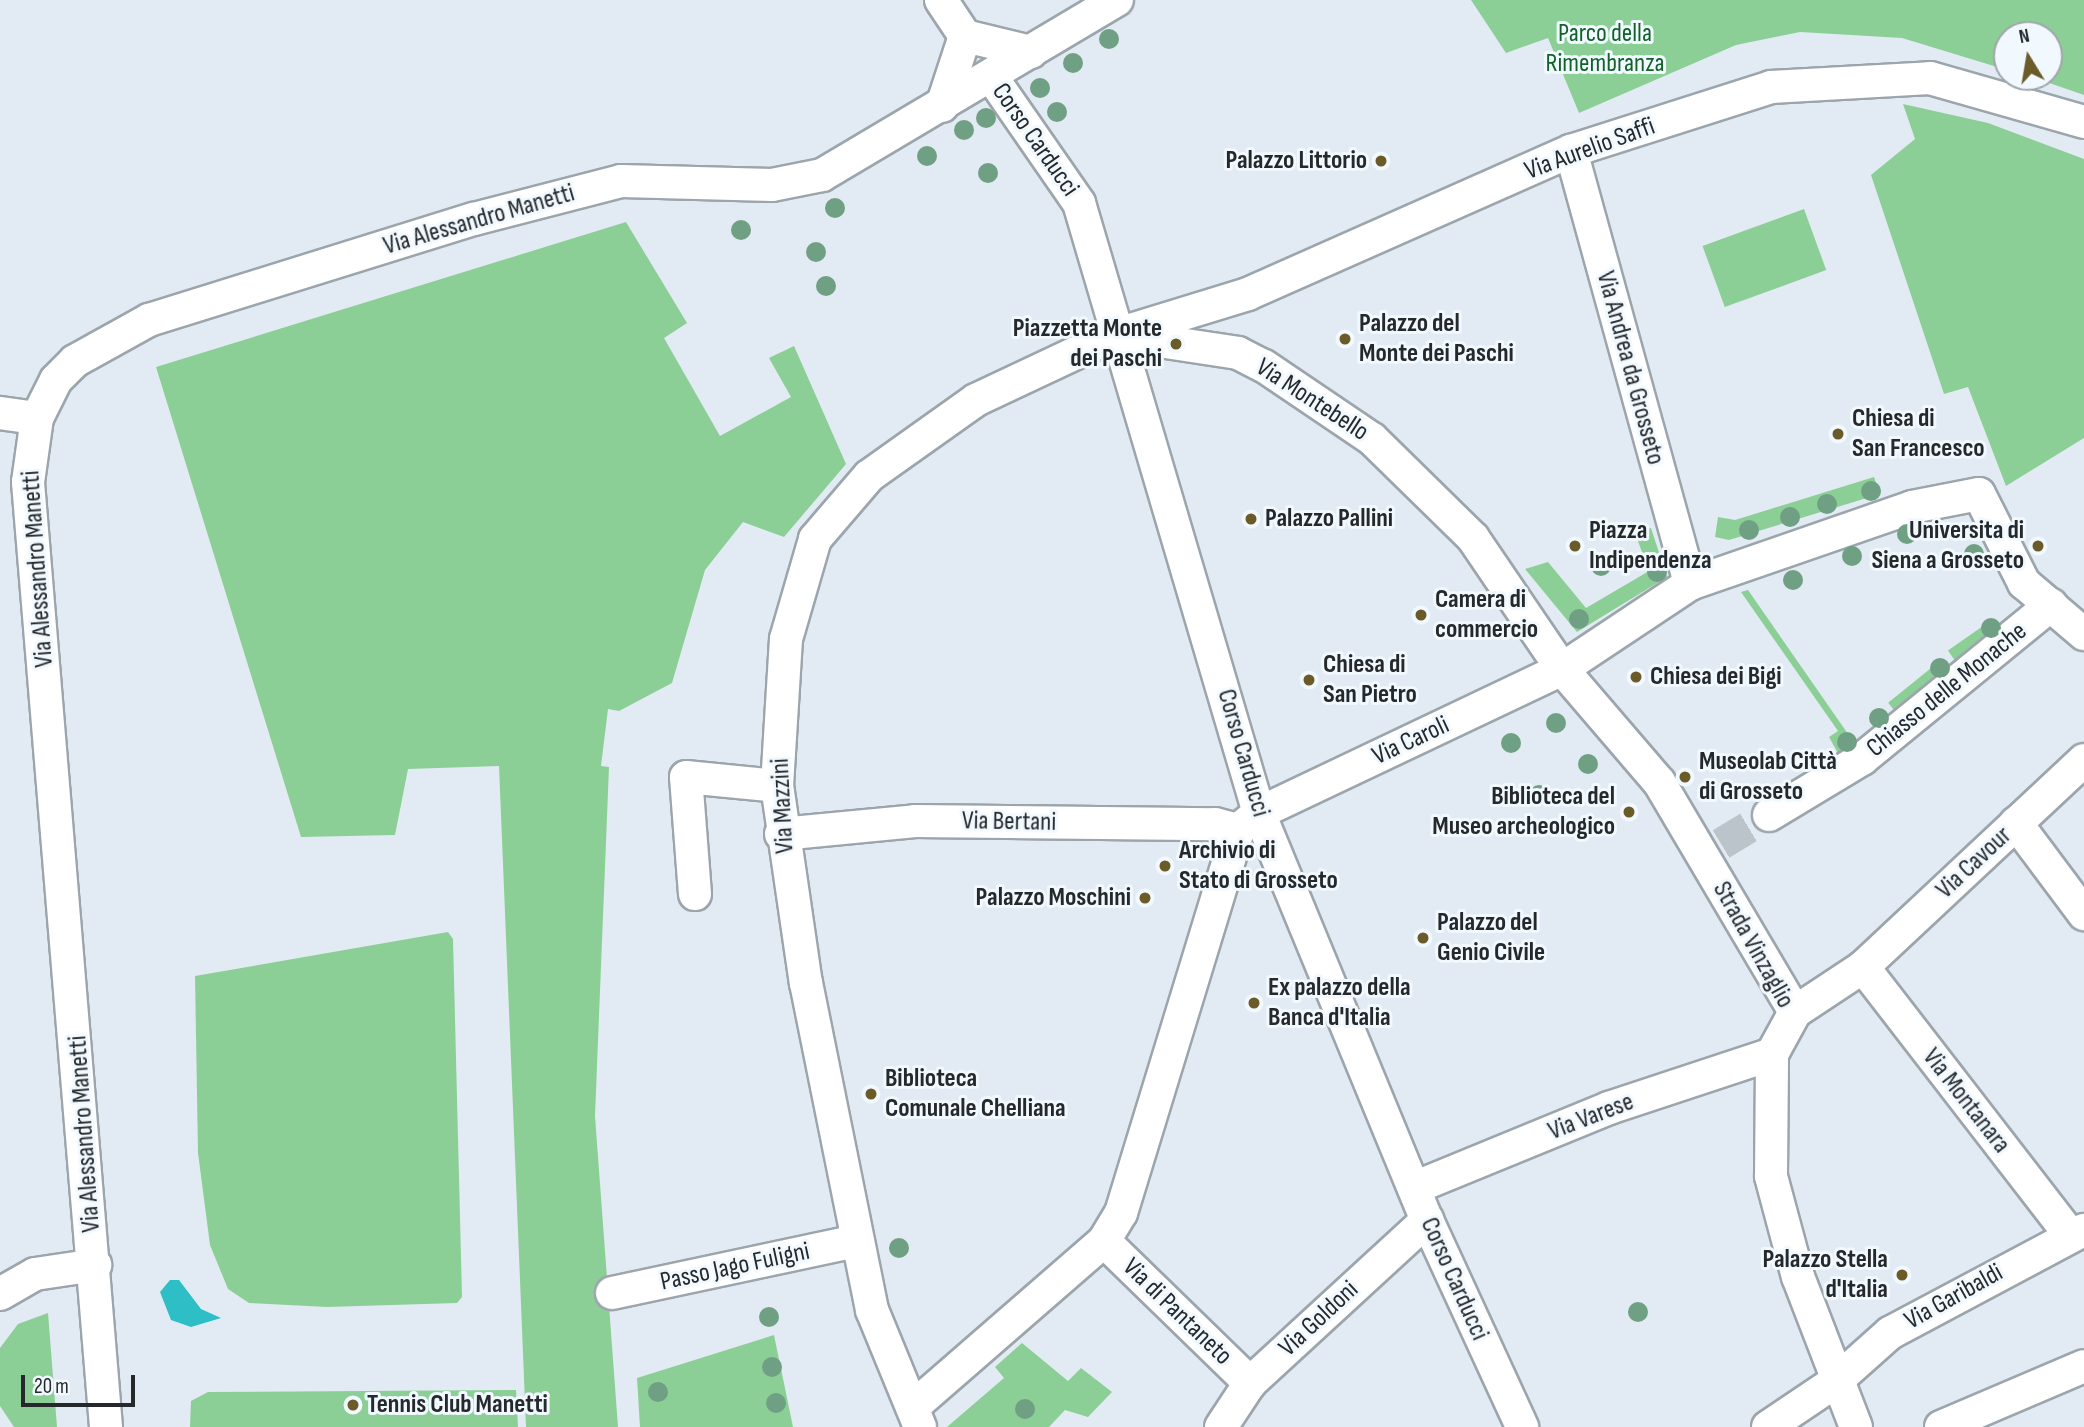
<!DOCTYPE html>
<html>
<head>
<meta charset="utf-8">
<style>
	body { margin:0 }
	#map { position:relative; width:2084px; height:1427px; overflow:hidden; background:#e2ebf3; font-family:"Sofia Sans Condensed",sans-serif }
	div>[style] { position:absolute }
	.green>* { inset:0; background:#8ccf96; transform-origin:0 0 }
	.water>* { inset:0; background:#2dbec6 }
	.street-tunnel>* { height:32px; margin-top:-16px; transform-origin:0; background:repeating-linear-gradient(90deg,#bcc4cb 0 32px,transparent 0 48px) }
	.roads { filter:drop-shadow(2px 0 #9ca5ac) drop-shadow(-2px 0 #9ca5ac) drop-shadow(0 2px #9ca5ac) drop-shadow(0 -2px #9ca5ac) }
	.street>* { height:32px; margin:-16px; padding:0 16px; transform-origin:16px; border-radius:16px; background:#fff }
	.trees>* { width:20px; height:20px; margin:-10px; border-radius:50%; background:#6fa083 }
	.dots>* { width:19px; height:19px; translate:-50% -50%; box-sizing:border-box; border:4px solid #f1f9ff; border-radius:50% }
	span { translate:-50% -50%; white-space:nowrap; text-align:center; line-height:1.15; -webkit-text-stroke:6px #f1f9ff; paint-order:stroke }
	.park-label { font-size:26px; color:#116228 }
	.street-label { font-size:26px; color:#26292c }
	.poi-label { font-size:26px; color:#26292c; font-weight:700 }
	.right { translate:-100% -50%; text-align:right }
	.left { translate:0 -50%; text-align:left }
	.north { position:absolute; left:1993px; top:21px; width:70px; height:70px; box-sizing:border-box; background:#f1f9ff; border:2px solid #a0a6ab; border-radius:50%; rotate:349deg; font-size:19px; font-weight:700; line-height:28px; text-align:center; color:#26292c }
	.north::after { content:''; display:block; margin:auto; width:24px; height:32px; background:#6a5b28; clip-path:polygon(50% 0,100% 100%,50% 72%,0 100%) }
	.scale { position:absolute; left:21px; top:1375px; width:114px; height:32px; box-sizing:border-box; border:4px solid #26292c; border-top:0; padding-left:9px; font-size:21px; line-height:24px; white-space:nowrap; color:#26292c; -webkit-text-stroke:5px #f1f9ff; paint-order:stroke }
</style>
</head>
<body>
<div id="map">
	<div class="green">
		<i style="clip-path:polygon(1471px 0,2084px 0,2084px 95px,2032px 77px,2049px 77px,2049px 35px,2007px 35px,2007px 70px,1902px 38px,1800px 32px,1736px 45px,1579px 113px,1548px 38px,1506px 53px)"></i>
		<i style="clip-path:polygon(1903px 104px,1988px 123px,2084px 159px,2084px 438px,2006px 486px,1968px 387px,1944px 394px,1871px 175px,1915px 139px)"></i>
		<i style="left:1804px;top:209px;width:65px;height:108px;rotate:70deg"></i>
		<i style="clip-path:polygon(626px 222px,687px 323px,664px 338px,720px 436px,791px 397px,769px 358px,794px 346px,846px 464px,784px 537px,743px 522px,705px 570px,672px 683px,619px 711px,608px 709px,601px 766px,609px 767px,595px 1116px,618px 1427px,526px 1427px,499px 766px,408px 769px,395px 835px,301px 837px,156px 367px)"></i>
		<i style="clip-path:polygon(1874px 477px,1880px 494px,1729px 540px,1715px 537px,1718px 517px,1735px 520px)"></i>
		<i style="clip-path:polygon(1651px 528px,1667px 577px,1577px 632px,1525px 569px,1548px 562px,1586px 608px,1649px 571px,1635px 533px)"></i>
		<i style="clip-path:polygon(1748px 590px,1855px 744px,1839px 755px,1829px 737px,1838px 731px,1741px 592px)"></i>
		<i style="left:1993px;top:619px;width:12px;height:55px;rotate:55deg"></i>
		<i style="left:1941px;top:660px;width:13px;height:68px;rotate:51deg"></i>
		<i style="clip-path:polygon(448px 932px,453px 939px,462px 1297px,457px 1303px,327px 1307px,249px 1303px,228px 1289px,210px 1245px,198px 1153px,195px 976px)"></i>
		<i style="clip-path:polygon(48px 1313px,57px 1427px,14px 1427px,0 1406px,0 1348px,18px 1324px)"></i>
		<i style="clip-path:polygon(774px 1335px,793px 1427px,640px 1427px,637px 1378px)"></i>
		<i style="clip-path:polygon(1022px 1343px,1068px 1381px,1081px 1368px,1112px 1392px,1088px 1417px,1065px 1410px,1049px 1427px,947px 1427px,1004px 1378px,995px 1367px)"></i>
		<i style="clip-path:polygon(516px 1390px,518px 1427px,190px 1427px,191px 1401px,208px 1392px)"></i>
	</div>
	<div class="water">
		<i style="clip-path:polygon(170px 1280px,179px 1280px,201px 1309px,221px 1318px,191px 1327px,171px 1320px,160px 1292px)"></i>
	</div>
	<div class="street-tunnel">
		<i style="left:1721px;top:844px;width:56px;rotate:-31.1deg"></i>
	</div>
	<div class="roads">
		<div class="street">
			<i style="left:941px;top:0;width:43px;rotate:56.3deg"></i>
			<i style="left:965px;top:36px;width:68px;rotate:13.6deg"></i>
			<i style="left:991px;top:76px;width:155px;rotate:55.3deg"></i>
			<i style="left:1079px;top:203px;width:636px;rotate:73.56deg"></i>
			<i style="left:1259px;top:813px;width:440px;rotate:67.6deg"></i>
			<i style="left:1427px;top:1220px;width:228px;rotate:65.3deg"></i>
			<i style="left:942px;top:106px;width:74px;rotate:-71.8deg"></i>
			<i style="left:1571px;top:151px;width:449px;rotate:74.6deg"></i>
			<i style="left:1126px;top:336px;width:113px;rotate:8.6deg"></i>
			<i style="left:1238px;top:353px;width:29px;rotate:27deg"></i>
			<i style="left:1264px;top:366px;width:130px;rotate:34.1deg"></i>
			<i style="left:1372px;top:439px;width:141px;rotate:44.4deg"></i>
			<i style="left:1473px;top:538px;width:158px;rotate:55.8deg"></i>
			<i style="left:1562px;top:669px;width:149px;rotate:49.4deg"></i>
			<i style="left:1659px;top:782px;width:267px;rotate:59.4deg"></i>
			<i style="left:0;top:413px;width:37px;rotate:8deg"></i>
			<i style="left:1769px;top:815px;width:109px;rotate:-31.1deg"></i>
			<i style="left:1862px;top:759px;width:244px;rotate:-39.2deg"></i>
			<i style="left:2016px;top:823px;width:114px;rotate:53.2deg"></i>
			<i style="left:781px;top:834px;width:135px;rotate:-5.5deg"></i>
			<i style="left:915px;top:821px;width:300px;rotate:0.6deg"></i>
			<i style="left:1215px;top:824px;width:24px;rotate:15deg"></i>
			<i style="left:695px;top:894px;width:117px;rotate:-94.4deg"></i>
			<i style="left:686px;top:777px;width:91px;rotate:5.6deg"></i>
			<i style="left:1863px;top:967px;width:337px;rotate:52.3deg"></i>
			<i style="left:1414px;top:1188px;width:211px;rotate:-22.3deg"></i>
			<i style="left:1609px;top:1108px;width:172px;rotate:-18.3deg"></i>
			<i style="left:1104px;top:1241px;width:204px;rotate:44.2deg"></i>
			<i style="left:612px;top:1293px;width:250px;rotate:-12deg"></i>
			<i style="left:0;top:1294px;width:40px;rotate:-29.7deg"></i>
			<i style="left:35px;top:1274px;width:61px;rotate:-8.5deg"></i>
			<i style="left:913px;top:1407px;width:253px;rotate:-41deg"></i>
			<i style="left:1104px;top:1241px;width:33px;rotate:-59deg"></i>
			<i style="left:1121px;top:1213px;width:400px;rotate:-73deg"></i>
			<i style="left:1238px;top:830px;width:27px;rotate:-39deg"></i>
			<i style="left:1259px;top:813px;width:335px;rotate:-25.4deg"></i>
			<i style="left:1562px;top:669px;width:154px;rotate:-33.6deg"></i>
			<i style="left:1690px;top:584px;width:235px;rotate:-19.1deg"></i>
			<i style="left:1912px;top:507px;width:68px;rotate:-11deg"></i>
			<i style="left:1979px;top:494px;width:100px;rotate:63.2deg"></i>
			<i style="left:2024px;top:583px;width:79px;rotate:40.4deg"></i>
			<i style="left:106px;top:1427px;width:948px;rotate:-94.72deg"></i>
			<i style="left:28px;top:482px;width:65px;rotate:-82deg"></i>
			<i style="left:37px;top:418px;width:42px;rotate:-63.4deg"></i>
			<i style="left:56px;top:380px;width:27px;rotate:-45deg"></i>
			<i style="left:75px;top:361px;width:85px;rotate:-29deg"></i>
			<i style="left:149px;top:320px;width:340px;rotate:-17.3deg"></i>
			<i style="left:474px;top:219px;width:152px;rotate:-14.5deg"></i>
			<i style="left:621px;top:181px;width:151px;rotate:1.5deg"></i>
			<i style="left:772px;top:185px;width:51px;rotate:-11.3deg"></i>
			<i style="left:822px;top:175px;width:343px;rotate:-30.7deg"></i>
			<i style="left:920px;top:1427px;width:126px;rotate:-112.3deg"></i>
			<i style="left:872px;top:1310px;width:333px;rotate:-101.4deg"></i>
			<i style="left:806px;top:984px;width:200px;rotate:-98.3deg"></i>
			<i style="left:777px;top:786px;width:147px;rotate:-86.5deg"></i>
			<i style="left:786px;top:639px;width:104px;rotate:-73.8deg"></i>
			<i style="left:815px;top:539px;width:83px;rotate:-49.4deg"></i>
			<i style="left:869px;top:476px;width:131px;rotate:-35.4deg"></i>
			<i style="left:976px;top:400px;width:153px;rotate:-25.2deg"></i>
			<i style="left:1114px;top:335px;width:140px;rotate:-17deg"></i>
			<i style="left:1248px;top:294px;width:353px;rotate:-23.9deg"></i>
			<i style="left:1571px;top:151px;width:210px;rotate:-17.7deg"></i>
			<i style="left:1771px;top:87px;width:159px;rotate:-3.2deg"></i>
			<i style="left:1930px;top:78px;width:160px;rotate:15.9deg"></i>
			<i style="left:1221px;top:1427px;width:53px;rotate:-56.6deg"></i>
			<i style="left:1250px;top:1383px;width:241px;rotate:-42.6deg"></i>
			<i style="left:1768px;top:1427px;width:81px;rotate:-33.9deg"></i>
			<i style="left:1835px;top:1382px;width:74px;rotate:-41.7deg"></i>
			<i style="left:1890px;top:1333px;width:220px;rotate:-28deg"></i>
			<i style="left:1856px;top:1427px;width:161px;rotate:-111.1deg"></i>
			<i style="left:1798px;top:1277px;width:105px;rotate:-105deg"></i>
			<i style="left:1771px;top:1176px;width:122px;rotate:-89.5deg"></i>
			<i style="left:1772px;top:1054px;width:48px;rotate:-61.3deg"></i>
			<i style="left:1795px;top:1012px;width:82px;rotate:-33.5deg"></i>
			<i style="left:1863px;top:967px;width:303px;rotate:-43.1deg"></i>
			<i style="left:1941px;top:1427px;width:155px;rotate:-23.1deg"></i>
		</div>
	</div>
	<div class="trees">
		<i style="left:1109px;top:39px"></i>
		<i style="left:1073px;top:63px"></i>
		<i style="left:1040px;top:88px"></i>
		<i style="left:1057px;top:112px"></i>
		<i style="left:986px;top:118px"></i>
		<i style="left:964px;top:130px"></i>
		<i style="left:927px;top:156px"></i>
		<i style="left:988px;top:173px"></i>
		<i style="left:835px;top:208px"></i>
		<i style="left:741px;top:230px"></i>
		<i style="left:816px;top:252px"></i>
		<i style="left:826px;top:286px"></i>
		<i style="left:1871px;top:491px"></i>
		<i style="left:1827px;top:504px"></i>
		<i style="left:1790px;top:517px"></i>
		<i style="left:1749px;top:530px"></i>
		<i style="left:1907px;top:534px"></i>
		<i style="left:1974px;top:554px"></i>
		<i style="left:1852px;top:556px"></i>
		<i style="left:1601px;top:566px"></i>
		<i style="left:1657px;top:572px"></i>
		<i style="left:1793px;top:580px"></i>
		<i style="left:1579px;top:619px"></i>
		<i style="left:1991px;top:628px"></i>
		<i style="left:1940px;top:668px"></i>
		<i style="left:1879px;top:718px"></i>
		<i style="left:1556px;top:723px"></i>
		<i style="left:1847px;top:742px"></i>
		<i style="left:1511px;top:743px"></i>
		<i style="left:1588px;top:764px"></i>
		<i style="left:1539px;top:795px"></i>
		<i style="left:899px;top:1248px"></i>
		<i style="left:1638px;top:1312px"></i>
		<i style="left:769px;top:1317px"></i>
		<i style="left:772px;top:1367px"></i>
		<i style="left:658px;top:1392px"></i>
		<i style="left:776px;top:1403px"></i>
		<i style="left:1025px;top:1409px"></i>
	</div>
	<div class="dots">
		<i style="left:1381px;top:161px;background:#6a5b28"></i>
		<i style="left:1345px;top:339px;background:#6a5b28"></i>
		<i style="left:1176px;top:344px;background:#6a5b28"></i>
		<i style="left:1838px;top:434px;background:#6a5b28"></i>
		<i style="left:1251px;top:519px;background:#6a5b28"></i>
		<i style="left:1575px;top:546px;background:#6a5b28"></i>
		<i style="left:2038px;top:546px;background:#6a5b28"></i>
		<i style="left:1421px;top:615px;background:#6a5b28"></i>
		<i style="left:1636px;top:677px;background:#6a5b28"></i>
		<i style="left:1309px;top:680px;background:#6a5b28"></i>
		<i style="left:1685px;top:777px;background:#6a5b28"></i>
		<i style="left:1629px;top:812px;background:#6a5b28"></i>
		<i style="left:1165px;top:866px;background:#6a5b28"></i>
		<i style="left:1145px;top:898px;background:#6a5b28"></i>
		<i style="left:1423px;top:938px;background:#6a5b28"></i>
		<i style="left:1254px;top:1003px;background:#6a5b28"></i>
		<i style="left:871px;top:1094px;background:#6a5b28"></i>
		<i style="left:1902px;top:1275px;background:#6a5b28"></i>
		<i style="left:353px;top:1405px;background:#6a5b28"></i>
	</div>
	<div class="park-label">
		<span style="left:1605px;top:49px">Parco della<br>Rimembranza</span>
	</div>
	<div class="street-label">
		<span style="left:1035px;top:140px;rotate:55deg">Corso Carducci</span>
		<span style="left:1590px;top:149px;rotate:-20deg">Via Aurelio Saffi</span>
		<span style="left:479px;top:220px;rotate:-16deg">Via Alessandro Manetti</span>
		<span style="left:1630px;top:368px;rotate:75deg">Via Andrea da Grosseto</span>
		<span style="left:1312px;top:400px;rotate:33deg">Via Montebello</span>
		<span style="left:38px;top:569px;rotate:-94deg">Via Alessandro Manetti</span>
		<span style="left:1947px;top:690px;rotate:-39deg">Chiasso delle Monache</span>
		<span style="left:1411px;top:741px;rotate:-25deg">Via Caroli</span>
		<span style="left:1243px;top:753px;rotate:74deg">Corso Carducci</span>
		<span style="left:783px;top:806px;rotate:-93deg">Via Mazzini</span>
		<span style="left:1009px;top:822px;rotate:1deg">Via Bertani</span>
		<span style="left:1974px;top:863px;rotate:-43deg">Via Cavour</span>
		<span style="left:1753px;top:945px;rotate:61deg">Strada Vinzaglio</span>
		<span style="left:1966px;top:1101px;rotate:52deg">Via Montanara</span>
		<span style="left:1591px;top:1117px;rotate:-21deg">Via Varese</span>
		<span style="left:85px;top:1134px;rotate:-94deg">Via Alessandro Manetti</span>
		<span style="left:735px;top:1267px;rotate:-12deg">Passo Jago Fuligni</span>
		<span style="left:1454px;top:1279px;rotate:66deg">Corso Carducci</span>
		<span style="left:1954px;top:1297px;rotate:-29deg">Via Garibaldi</span>
		<span style="left:1177px;top:1312px;rotate:44deg">Via di Pantaneto</span>
		<span style="left:1319px;top:1319px;rotate:-43deg">Via Goldoni</span>
	</div>
	<div class="poi-label">
		<span class="right" style="left:1367px;top:161px">Palazzo Littorio</span>
		<span class="left" style="left:1359px;top:339px">Palazzo del<br>Monte dei Paschi</span>
		<span class="right" style="left:1162px;top:344px">Piazzetta Monte<br>dei Paschi</span>
		<span class="left" style="left:1852px;top:434px">Chiesa di<br>San Francesco</span>
		<span class="left" style="left:1265px;top:519px">Palazzo Pallini</span>
		<span class="left" style="left:1589px;top:546px">Piazza<br>Indipendenza</span>
		<span class="right" style="left:2024px;top:546px">Universita di<br>Siena a Grosseto</span>
		<span class="left" style="left:1435px;top:615px">Camera di<br>commercio</span>
		<span class="left" style="left:1323px;top:680px">Chiesa di<br>San Pietro</span>
		<span class="left" style="left:1650px;top:677px">Chiesa dei Bigi</span>
		<span class="left" style="left:1699px;top:777px">Museolab Città<br>di Grosseto</span>
		<span class="right" style="left:1615px;top:812px">Biblioteca del<br>Museo archeologico</span>
		<span class="left" style="left:1179px;top:866px">Archivio di<br>Stato di Grosseto</span>
		<span class="right" style="left:1131px;top:898px">Palazzo Moschini</span>
		<span class="left" style="left:1437px;top:938px">Palazzo del<br>Genio Civile</span>
		<span class="left" style="left:1268px;top:1003px">Ex palazzo della<br>Banca d'Italia</span>
		<span class="left" style="left:885px;top:1094px">Biblioteca<br>Comunale Chelliana</span>
		<span class="right" style="left:1888px;top:1275px">Palazzo Stella<br>d'Italia</span>
		<span class="left" style="left:367px;top:1405px">Tennis Club Manetti</span>
	</div>
	<div class="north">N</div>
	<div class="scale">20 m</div>
</div>
</body>
</html>
